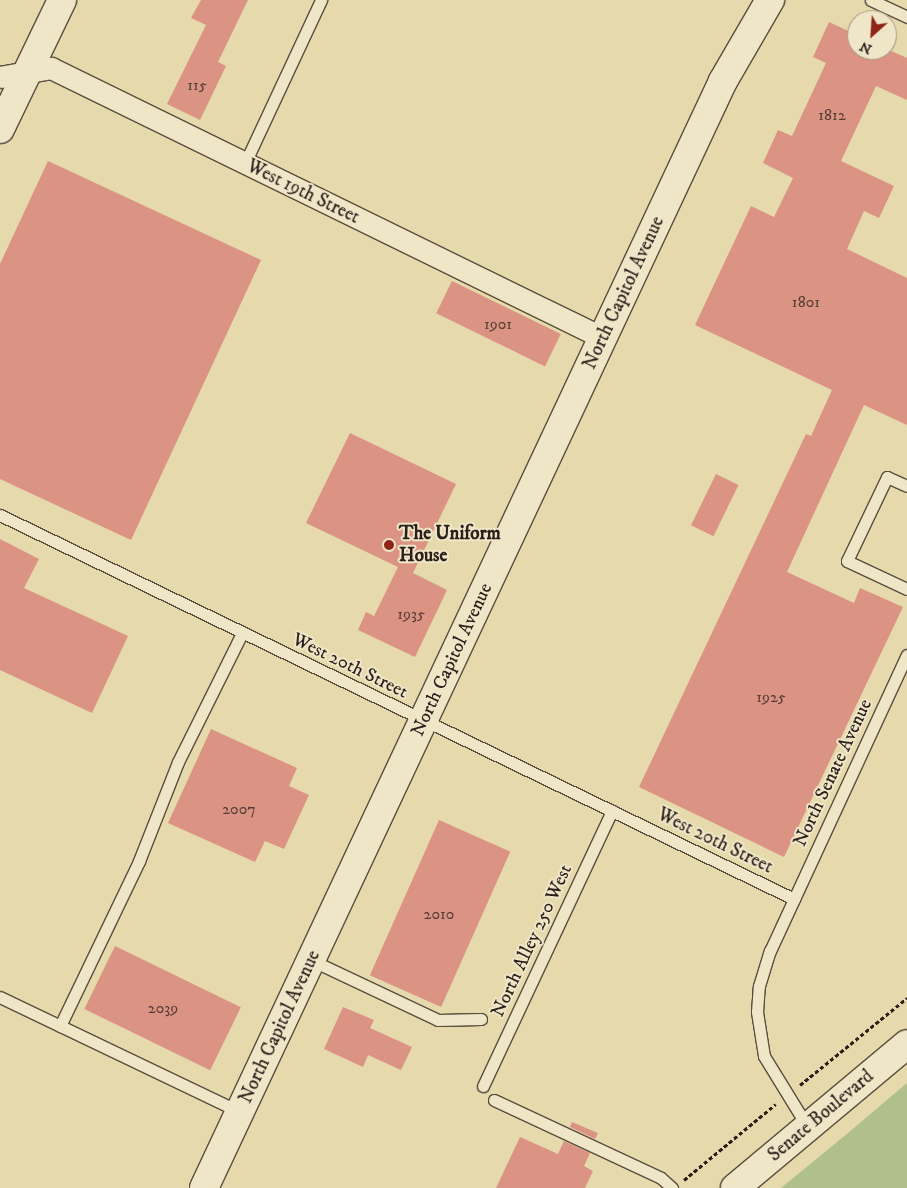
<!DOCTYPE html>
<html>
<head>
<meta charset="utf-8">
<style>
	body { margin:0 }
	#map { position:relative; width:907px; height:1188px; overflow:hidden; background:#e6d9ab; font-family:"IM FELL DW Pica",serif }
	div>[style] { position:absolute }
	.green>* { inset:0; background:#b0c08d }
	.building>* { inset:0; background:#db9383; transform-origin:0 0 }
	.path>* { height:3px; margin-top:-1.5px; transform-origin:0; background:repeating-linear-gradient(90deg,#2a1f19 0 4px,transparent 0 6.5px) }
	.roads { filter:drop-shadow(1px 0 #594e3e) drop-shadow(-1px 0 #594e3e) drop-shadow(0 1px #594e3e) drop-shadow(0 -1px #594e3e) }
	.lane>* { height:11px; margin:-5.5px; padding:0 5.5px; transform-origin:5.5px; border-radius:5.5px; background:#efe6c8 }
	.street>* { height:21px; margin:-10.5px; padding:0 10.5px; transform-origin:10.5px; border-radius:10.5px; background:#efe6c8 }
	.secondary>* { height:28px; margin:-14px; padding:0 14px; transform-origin:14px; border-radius:14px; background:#efe6c8 }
	.dots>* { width:14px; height:14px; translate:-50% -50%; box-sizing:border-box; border:2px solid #efe6c8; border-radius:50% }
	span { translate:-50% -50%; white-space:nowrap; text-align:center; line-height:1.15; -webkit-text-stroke:4px #efe6c8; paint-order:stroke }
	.number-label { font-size:16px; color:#563c34 }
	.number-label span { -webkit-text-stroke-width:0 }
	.street-label { font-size:19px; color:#2a1f19 }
	.poi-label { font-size:19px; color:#2a1f19; font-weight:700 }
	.left { translate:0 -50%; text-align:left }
	.north { position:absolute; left:847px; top:10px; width:50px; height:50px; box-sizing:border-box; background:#efe6c8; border:1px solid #a09682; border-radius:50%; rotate:206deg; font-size:14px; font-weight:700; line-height:20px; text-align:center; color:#2a1f19 }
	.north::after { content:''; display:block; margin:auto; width:18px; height:22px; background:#8f2418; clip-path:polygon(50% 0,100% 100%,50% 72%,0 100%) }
</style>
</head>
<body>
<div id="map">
	<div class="green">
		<i style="clip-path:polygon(907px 1083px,907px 1188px,781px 1188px,848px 1133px)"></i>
	</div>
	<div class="building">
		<i style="clip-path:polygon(201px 0,248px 0,218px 62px,226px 66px,200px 120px,167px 104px,206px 25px,191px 18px)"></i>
		<i style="clip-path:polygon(829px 22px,857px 35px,857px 50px,887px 49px,907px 58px,907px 100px,876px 86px,841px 161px,894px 186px,879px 218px,864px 211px,847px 249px,907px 278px,907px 425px,864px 405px,787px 572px,854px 603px,860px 588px,903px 607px,784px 857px,639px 787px,806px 434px,811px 436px,832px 390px,695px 325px,751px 206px,774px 217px,793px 178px,763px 163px,778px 130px,792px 136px,826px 63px,813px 57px)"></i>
		<i style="clip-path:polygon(48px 161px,261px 260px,131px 540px,0 479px,0 264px)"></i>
		<i style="left:452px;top:281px;width:121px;height:36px;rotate:26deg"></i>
		<i style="clip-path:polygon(350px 433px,456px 484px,413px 573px,447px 590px,415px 657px,358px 630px,366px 612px,374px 616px,398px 567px,306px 523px)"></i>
		<i style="left:716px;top:474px;width:25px;height:57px;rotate:26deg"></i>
		<i style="clip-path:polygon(0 539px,39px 559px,24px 588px,128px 636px,92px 713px,0 670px)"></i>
		<i style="clip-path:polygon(211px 729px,297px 768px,289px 786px,309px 795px,284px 849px,265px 841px,255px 862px,168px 823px)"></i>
		<i style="left:439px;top:820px;width:78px;height:170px;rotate:24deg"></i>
		<i style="left:115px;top:946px;width:140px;height:70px;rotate:26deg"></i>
		<i style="clip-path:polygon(343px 1007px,374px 1020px,370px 1028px,412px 1047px,401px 1070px,368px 1055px,363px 1067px,324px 1049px)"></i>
		<i style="clip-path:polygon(572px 1122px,598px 1133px,595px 1139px,570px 1127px)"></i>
		<i style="clip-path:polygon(520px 1137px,558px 1154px,564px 1141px,590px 1153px,584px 1166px,593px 1171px,585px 1188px,496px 1188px)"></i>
	</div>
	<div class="path">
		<i style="left:800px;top:1085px;width:138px;rotate:-39.1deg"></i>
		<i style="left:684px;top:1180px;width:119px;rotate:-39.6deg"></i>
	</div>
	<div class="roads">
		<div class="lane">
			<i style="left:871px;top:0;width:40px;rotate:25deg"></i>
			<i style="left:245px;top:163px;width:180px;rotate:-65deg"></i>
			<i style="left:907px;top:486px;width:22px;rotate:-156deg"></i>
			<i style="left:887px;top:477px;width:93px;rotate:115.5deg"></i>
			<i style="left:847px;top:561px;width:66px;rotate:25deg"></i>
			<i style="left:0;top:515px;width:882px;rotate:25.81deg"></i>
			<i style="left:311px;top:960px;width:140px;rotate:25.3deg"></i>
			<i style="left:438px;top:1020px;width:43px;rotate:-1.3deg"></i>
			<i style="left:0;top:997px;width:266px;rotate:25.6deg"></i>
			<i style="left:60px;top:1026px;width:183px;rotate:-64.4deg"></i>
			<i style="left:139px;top:861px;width:106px;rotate:-68.5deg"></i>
			<i style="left:178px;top:762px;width:144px;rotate:-63.6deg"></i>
			<i style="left:483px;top:1086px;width:304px;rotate:-64.9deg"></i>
			<i style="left:494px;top:1100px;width:184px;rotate:25deg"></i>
			<i style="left:661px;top:1178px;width:15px;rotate:42deg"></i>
			<i style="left:807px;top:1126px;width:82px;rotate:-121.6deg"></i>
			<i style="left:764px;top:1056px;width:45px;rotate:-99deg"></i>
			<i style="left:757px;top:1012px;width:26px;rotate:-86deg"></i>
			<i style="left:759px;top:986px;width:37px;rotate:-73deg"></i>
			<i style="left:770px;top:951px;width:326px;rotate:-65.2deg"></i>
		</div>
		<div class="street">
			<i style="left:0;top:77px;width:52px;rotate:-10deg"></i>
			<i style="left:51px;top:68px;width:614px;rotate:26.06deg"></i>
		</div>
		<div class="secondary">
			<i style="left:0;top:129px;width:143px;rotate:-64.3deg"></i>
			<i style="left:204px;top:1188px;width:1223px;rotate:-64.88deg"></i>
			<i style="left:723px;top:81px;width:94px;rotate:-59.9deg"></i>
			<i style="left:735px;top:1188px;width:224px;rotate:-39.9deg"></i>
		</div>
	</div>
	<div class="dots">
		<i style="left:389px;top:545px;background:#8f2418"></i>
	</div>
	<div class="number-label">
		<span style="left:197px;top:85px">115</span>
		<span style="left:832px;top:115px">1812</span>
		<span style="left:806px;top:302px">1801</span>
		<span style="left:498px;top:324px">1901</span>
		<span style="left:411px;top:614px">1935</span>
		<span style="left:771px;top:697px">1925</span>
		<span style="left:239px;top:809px">2007</span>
		<span style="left:439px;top:914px">2010</span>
		<span style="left:163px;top:1008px">2039</span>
	</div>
	<div class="street-label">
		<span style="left:303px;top:192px;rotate:26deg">West 19th Street</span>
		<span style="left:624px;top:293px;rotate:-65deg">North Capitol Avenue</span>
		<span style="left:452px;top:660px;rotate:-65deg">North Capitol Avenue</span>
		<span style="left:350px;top:666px;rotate:26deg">West 20th Street</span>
		<span style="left:833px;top:773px;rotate:-65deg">North Senate Avenue</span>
		<span style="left:715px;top:841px;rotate:26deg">West 20th Street</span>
		<span style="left:532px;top:941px;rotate:-65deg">North Alley 250 West</span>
		<span style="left:280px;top:1027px;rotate:-65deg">North Capitol Avenue</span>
		<span style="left:821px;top:1116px;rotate:-40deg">Senate Boulevard</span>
	</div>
	<div class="poi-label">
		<span class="left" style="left:399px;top:545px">The Uniform<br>House</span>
	</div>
	<div class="north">N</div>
</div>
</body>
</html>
